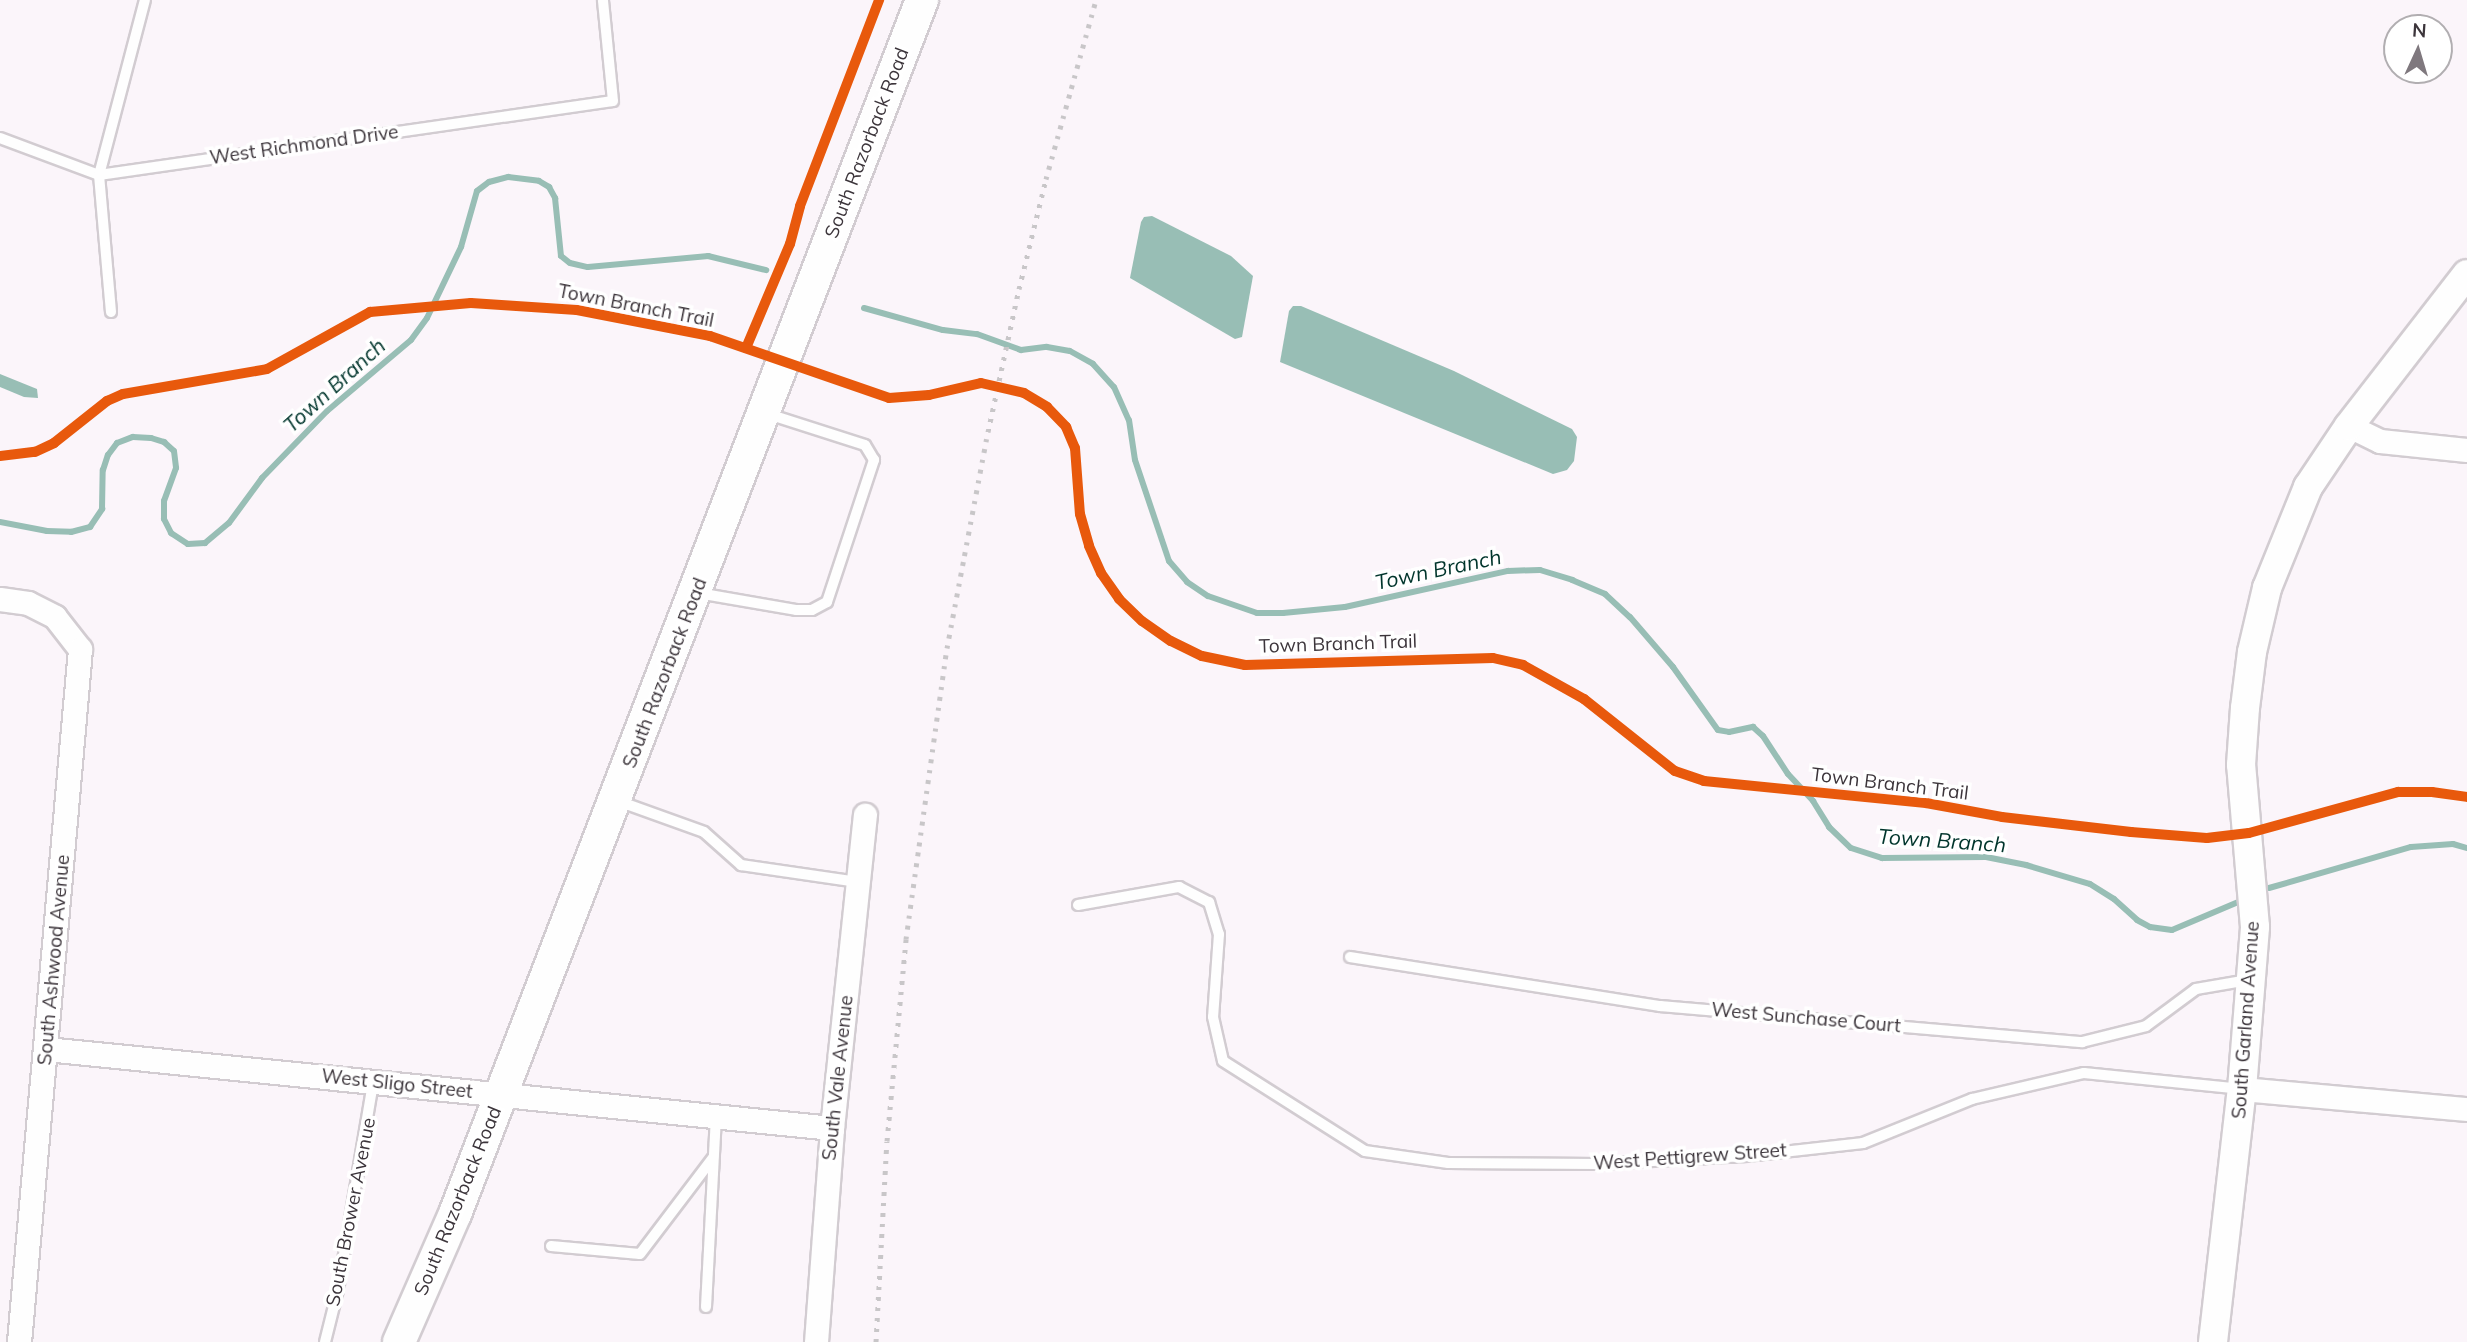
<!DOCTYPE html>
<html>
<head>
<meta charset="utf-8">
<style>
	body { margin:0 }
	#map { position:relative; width:2467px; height:1342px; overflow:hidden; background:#fbf5fa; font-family:Mulish,sans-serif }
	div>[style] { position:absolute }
	.water>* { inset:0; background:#98beb5 }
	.stream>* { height:6px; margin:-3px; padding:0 3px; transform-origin:3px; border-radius:3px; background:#98beb5 }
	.roads { filter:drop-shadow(2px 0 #d2ccd1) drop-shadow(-2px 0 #d2ccd1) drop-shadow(0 2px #d2ccd1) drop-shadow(0 -2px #d2ccd1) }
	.service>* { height:10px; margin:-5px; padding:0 5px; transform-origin:5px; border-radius:5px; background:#fefefe }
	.minor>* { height:23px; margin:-11.5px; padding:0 11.5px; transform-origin:11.5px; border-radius:11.5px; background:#fefefe }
	.tertiary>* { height:28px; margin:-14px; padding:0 14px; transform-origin:14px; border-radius:14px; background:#fefefe }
	.secondary>* { height:32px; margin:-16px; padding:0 16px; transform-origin:16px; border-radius:16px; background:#fefefe }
	.rail>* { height:5px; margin-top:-2.5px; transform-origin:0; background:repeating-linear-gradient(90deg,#c8c6c8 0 3.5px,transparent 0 10.5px) }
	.cycleway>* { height:10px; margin:-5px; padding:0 5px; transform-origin:5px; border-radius:5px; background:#e8590c }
	span { translate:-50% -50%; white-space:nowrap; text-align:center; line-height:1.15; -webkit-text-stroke:7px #fff; paint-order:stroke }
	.street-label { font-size:19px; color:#3c353b }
	.water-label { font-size:21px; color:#00352c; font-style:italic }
	.north { position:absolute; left:2383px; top:14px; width:70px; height:70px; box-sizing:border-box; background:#fff; border:2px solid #b1aeb1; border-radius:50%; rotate:4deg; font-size:19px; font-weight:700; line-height:28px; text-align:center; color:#3c353b }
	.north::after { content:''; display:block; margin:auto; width:24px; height:32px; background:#7f787e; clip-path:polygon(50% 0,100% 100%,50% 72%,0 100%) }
</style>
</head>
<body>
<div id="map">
	<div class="water">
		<i style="clip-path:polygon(1152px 216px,1231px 256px,1253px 276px,1242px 337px,1235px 339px,1130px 278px,1141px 222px,1144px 217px)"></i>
		<i style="clip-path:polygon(1293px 306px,1301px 306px,1454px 371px,1572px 429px,1577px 437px,1574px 461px,1567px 470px,1553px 474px,1280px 362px,1289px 311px)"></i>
		<i style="clip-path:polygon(0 374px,37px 389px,38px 398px,24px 397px,0 387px)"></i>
	</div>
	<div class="stream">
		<i style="left:864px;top:308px;width:82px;rotate:15.6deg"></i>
		<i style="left:943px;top:330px;width:34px;rotate:7deg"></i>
		<i style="left:977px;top:334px;width:47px;rotate:20deg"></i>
		<i style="left:1021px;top:350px;width:26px;rotate:-7deg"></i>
		<i style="left:1047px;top:347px;width:23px;rotate:10deg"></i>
		<i style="left:1070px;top:351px;width:26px;rotate:29deg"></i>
		<i style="left:1093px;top:364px;width:31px;rotate:48deg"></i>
		<i style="left:1114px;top:387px;width:36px;rotate:66deg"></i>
		<i style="left:1129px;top:420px;width:40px;rotate:81.5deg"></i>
		<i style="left:1135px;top:460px;width:107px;rotate:71.4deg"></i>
		<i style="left:1169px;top:561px;width:28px;rotate:49deg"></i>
		<i style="left:1187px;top:582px;width:25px;rotate:34deg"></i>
		<i style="left:1208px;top:596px;width:52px;rotate:19.1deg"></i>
		<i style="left:1257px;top:613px;width:26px"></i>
		<i style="left:1283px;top:613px;width:62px;rotate:-5.5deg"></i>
		<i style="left:1345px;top:607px;width:167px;rotate:-12.5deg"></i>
		<i style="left:1508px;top:571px;width:32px;rotate:-2deg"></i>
		<i style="left:1540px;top:570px;width:34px;rotate:17deg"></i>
		<i style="left:1572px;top:580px;width:36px;rotate:23deg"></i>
		<i style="left:1605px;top:594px;width:34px;rotate:43deg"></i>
		<i style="left:1630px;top:617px;width:66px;rotate:49.3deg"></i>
		<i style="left:1673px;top:667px;width:77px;rotate:54.5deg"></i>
		<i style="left:1718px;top:730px;width:11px;rotate:10deg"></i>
		<i style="left:1729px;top:732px;width:25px;rotate:-12deg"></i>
		<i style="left:1753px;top:727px;width:13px;rotate:42deg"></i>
		<i style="left:1763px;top:736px;width:45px;rotate:56.7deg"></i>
		<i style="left:1788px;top:774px;width:37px;rotate:47deg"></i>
		<i style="left:1813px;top:801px;width:31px;rotate:58deg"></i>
		<i style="left:1829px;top:827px;width:30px;rotate:44deg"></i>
		<i style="left:1851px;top:848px;width:33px;rotate:18deg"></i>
		<i style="left:1882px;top:858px;width:104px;rotate:-0.6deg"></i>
		<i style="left:1986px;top:857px;width:41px;rotate:11.3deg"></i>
		<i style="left:2026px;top:865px;width:67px;rotate:16.5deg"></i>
		<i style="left:2090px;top:884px;width:28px;rotate:32deg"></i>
		<i style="left:2114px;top:899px;width:31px;rotate:42deg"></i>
		<i style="left:2137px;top:920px;width:15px;rotate:28deg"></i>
		<i style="left:2150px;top:927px;width:22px;rotate:8deg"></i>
		<i style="left:2172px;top:930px;width:77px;rotate:-22.9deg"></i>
		<i style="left:0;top:522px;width:48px;rotate:10.8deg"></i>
		<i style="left:47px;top:531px;width:24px;rotate:2deg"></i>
		<i style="left:71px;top:532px;width:20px;rotate:-15deg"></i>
		<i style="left:90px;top:527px;width:22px;rotate:-56deg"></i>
		<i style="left:102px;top:509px;width:39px;rotate:-89deg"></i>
		<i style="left:103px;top:470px;width:16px;rotate:-72deg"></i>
		<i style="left:108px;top:455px;width:15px;rotate:-53deg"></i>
		<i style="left:117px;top:443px;width:17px;rotate:-21deg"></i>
		<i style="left:133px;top:437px;width:18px;rotate:3deg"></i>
		<i style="left:151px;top:438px;width:14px;rotate:17deg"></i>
		<i style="left:164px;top:442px;width:13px;rotate:42deg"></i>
		<i style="left:174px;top:451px;width:17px;rotate:83deg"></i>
		<i style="left:176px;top:468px;width:35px;rotate:110deg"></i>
		<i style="left:164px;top:501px;width:18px;rotate:90deg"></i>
		<i style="left:164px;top:519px;width:16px;rotate:63deg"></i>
		<i style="left:171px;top:533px;width:20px;rotate:33deg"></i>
		<i style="left:188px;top:544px;width:17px;rotate:-3deg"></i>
		<i style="left:205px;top:543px;width:31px;rotate:-40deg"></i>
		<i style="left:229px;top:523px;width:56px;rotate:-53.7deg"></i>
		<i style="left:262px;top:478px;width:93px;rotate:-45.9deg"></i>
		<i style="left:327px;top:411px;width:110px;rotate:-40.2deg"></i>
		<i style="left:411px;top:340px;width:27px;rotate:-54deg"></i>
		<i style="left:427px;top:318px;width:79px;rotate:-64.4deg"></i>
		<i style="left:461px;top:247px;width:58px;rotate:-74.1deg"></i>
		<i style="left:477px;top:191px;width:15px;rotate:-37deg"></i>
		<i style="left:489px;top:182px;width:20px;rotate:-15deg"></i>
		<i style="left:508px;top:177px;width:31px;rotate:7deg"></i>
		<i style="left:539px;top:181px;width:12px;rotate:31deg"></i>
		<i style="left:549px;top:187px;width:13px;rotate:61deg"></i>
		<i style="left:555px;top:198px;width:58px;rotate:84.1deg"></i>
		<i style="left:561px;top:256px;width:11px;rotate:38deg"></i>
		<i style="left:570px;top:263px;width:18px;rotate:13deg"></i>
		<i style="left:588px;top:267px;width:121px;rotate:-5.2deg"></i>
		<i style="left:708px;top:256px;width:60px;rotate:13.6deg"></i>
		<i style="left:2269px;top:888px;width:148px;rotate:-16.1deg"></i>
		<i style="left:2411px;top:847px;width:42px;rotate:-4.1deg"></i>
		<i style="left:2453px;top:844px;width:15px;rotate:16deg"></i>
	</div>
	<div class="roads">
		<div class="service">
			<i style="left:0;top:138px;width:106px;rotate:20.5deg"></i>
			<i style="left:99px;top:175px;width:519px;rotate:-8.19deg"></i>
			<i style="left:613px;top:101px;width:101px;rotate:-95.7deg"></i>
			<i style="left:111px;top:312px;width:138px;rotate:-95deg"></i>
			<i style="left:99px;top:175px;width:181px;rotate:-75.3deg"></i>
			<i style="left:698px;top:593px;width:99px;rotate:9.8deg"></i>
			<i style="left:796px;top:610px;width:16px"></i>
			<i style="left:812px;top:610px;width:17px;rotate:-28deg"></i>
			<i style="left:827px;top:602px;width:150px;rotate:-71.7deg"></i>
			<i style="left:874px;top:460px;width:17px;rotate:-121deg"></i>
			<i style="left:865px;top:445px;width:105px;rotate:-162.3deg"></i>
			<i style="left:618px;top:801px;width:91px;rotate:19.8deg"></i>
			<i style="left:704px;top:832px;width:50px;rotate:41.7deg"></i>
			<i style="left:741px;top:865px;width:118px;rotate:8.3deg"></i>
			<i style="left:1078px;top:905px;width:103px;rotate:-10.1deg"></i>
			<i style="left:1179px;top:887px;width:34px;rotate:27deg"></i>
			<i style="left:1209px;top:902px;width:34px;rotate:73deg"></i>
			<i style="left:1219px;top:934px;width:83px;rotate:94.1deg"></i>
			<i style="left:1213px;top:1017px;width:45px;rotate:77.2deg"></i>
			<i style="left:1223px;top:1061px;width:168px;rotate:32.4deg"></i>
			<i style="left:1365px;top:1151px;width:84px;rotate:8.2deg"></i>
			<i style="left:1448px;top:1163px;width:149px;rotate:0.4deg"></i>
			<i style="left:1597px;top:1164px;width:150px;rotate:-3.1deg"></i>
			<i style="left:1747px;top:1156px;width:117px;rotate:-6.4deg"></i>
			<i style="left:1863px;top:1143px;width:118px;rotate:-22deg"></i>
			<i style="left:1972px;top:1099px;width:115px;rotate:-13.1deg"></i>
			<i style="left:2084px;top:1073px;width:159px;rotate:5.8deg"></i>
			<i style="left:1350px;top:957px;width:314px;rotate:9deg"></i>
			<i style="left:1660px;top:1006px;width:424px;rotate:4.9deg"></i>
			<i style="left:2082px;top:1042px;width:66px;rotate:-14deg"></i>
			<i style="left:2146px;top:1026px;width:62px;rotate:-36.5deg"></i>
			<i style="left:2196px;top:989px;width:53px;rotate:-9.8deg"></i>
			<i style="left:551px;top:1246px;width:89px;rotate:5.1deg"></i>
			<i style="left:640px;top:1254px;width:121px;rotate:-52.8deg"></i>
			<i style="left:706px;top:1307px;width:191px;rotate:-87deg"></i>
			<i style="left:325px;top:1342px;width:54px;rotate:-76deg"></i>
			<i style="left:338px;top:1290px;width:211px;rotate:-80.4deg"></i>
		</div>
		<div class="minor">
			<i style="left:2349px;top:426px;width:34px;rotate:26deg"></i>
			<i style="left:2380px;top:441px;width:87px;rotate:5.9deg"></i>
			<i style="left:0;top:599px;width:28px;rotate:8deg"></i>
			<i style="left:28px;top:603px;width:30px;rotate:27deg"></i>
			<i style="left:55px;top:617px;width:41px;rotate:52deg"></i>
			<i style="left:80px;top:649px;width:696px;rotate:95.03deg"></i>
			<i style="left:46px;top:1049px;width:790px;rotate:5.74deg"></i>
			<i style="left:2242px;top:1089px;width:226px;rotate:5.1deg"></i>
			<i style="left:816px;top:1342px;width:215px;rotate:-85.7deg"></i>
			<i style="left:832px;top:1128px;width:315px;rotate:-84deg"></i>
		</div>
		<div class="tertiary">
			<i style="left:2213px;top:1342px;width:255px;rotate:-83.5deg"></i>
			<i style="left:2242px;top:1089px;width:163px;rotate:-85.4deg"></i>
			<i style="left:2255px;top:927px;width:163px;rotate:-94.9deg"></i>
			<i style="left:2241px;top:765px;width:57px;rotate:-86deg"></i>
			<i style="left:2245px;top:708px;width:56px;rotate:-82.9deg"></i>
			<i style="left:2252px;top:652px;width:66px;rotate:-76.8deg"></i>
			<i style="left:2267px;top:588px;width:109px;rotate:-67.9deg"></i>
			<i style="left:2308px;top:487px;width:73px;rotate:-56.1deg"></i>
			<i style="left:2349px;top:426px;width:192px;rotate:-52.2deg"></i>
		</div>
		<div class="secondary">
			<i style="left:399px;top:1342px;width:140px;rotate:-66.4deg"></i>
			<i style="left:455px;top:1214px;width:1301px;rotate:-68.96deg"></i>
		</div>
	</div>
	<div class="rail">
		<i style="left:876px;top:1342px;width:201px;rotate:-86.9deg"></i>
		<i style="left:887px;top:1141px;width:203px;rotate:-84.6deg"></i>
		<i style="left:906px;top:939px;width:294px;rotate:-82deg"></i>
		<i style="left:947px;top:648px;width:220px;rotate:-79.3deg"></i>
		<i style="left:988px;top:432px;width:146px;rotate:-77.8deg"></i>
		<i style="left:1019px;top:289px;width:113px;rotate:-76.2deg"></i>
		<i style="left:1046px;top:179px;width:186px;rotate:-74.4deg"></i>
	</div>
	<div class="cycleway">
		<i style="left:746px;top:348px;width:113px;rotate:-67.1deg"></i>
		<i style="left:790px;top:244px;width:39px;rotate:-75deg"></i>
		<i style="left:800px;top:206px;width:221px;rotate:-69deg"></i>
		<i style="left:0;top:456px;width:35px;rotate:-7deg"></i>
		<i style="left:35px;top:452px;width:21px;rotate:-25deg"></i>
		<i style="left:54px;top:443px;width:68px;rotate:-38.4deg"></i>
		<i style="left:107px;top:401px;width:17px;rotate:-24deg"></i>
		<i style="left:123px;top:394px;width:146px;rotate:-9.8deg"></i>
		<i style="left:267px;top:369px;width:118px;rotate:-29deg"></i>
		<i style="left:370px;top:312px;width:101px;rotate:-5.1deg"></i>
		<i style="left:471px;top:303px;width:106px;rotate:3.8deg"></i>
		<i style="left:577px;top:310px;width:136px;rotate:11.1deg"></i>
		<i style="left:710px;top:336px;width:189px;rotate:19.1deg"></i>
		<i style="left:889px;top:398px;width:40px;rotate:-4.3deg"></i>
		<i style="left:929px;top:395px;width:53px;rotate:-13deg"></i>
		<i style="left:981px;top:383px;width:44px;rotate:13.1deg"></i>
		<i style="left:1024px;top:393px;width:27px;rotate:31deg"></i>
		<i style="left:1047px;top:407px;width:28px;rotate:46deg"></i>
		<i style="left:1066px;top:427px;width:23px;rotate:67deg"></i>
		<i style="left:1075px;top:448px;width:66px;rotate:85.7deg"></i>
		<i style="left:1080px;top:514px;width:33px;rotate:74deg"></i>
		<i style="left:1089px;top:546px;width:30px;rotate:66deg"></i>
		<i style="left:1101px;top:573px;width:32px;rotate:55deg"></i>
		<i style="left:1119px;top:599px;width:32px;rotate:44deg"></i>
		<i style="left:1142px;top:621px;width:35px;rotate:35deg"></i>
		<i style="left:1171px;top:641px;width:34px;rotate:26deg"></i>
		<i style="left:1202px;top:656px;width:44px;rotate:11.8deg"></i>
		<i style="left:1245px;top:665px;width:248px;rotate:-1.6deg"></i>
		<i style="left:1493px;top:658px;width:31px;rotate:13deg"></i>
		<i style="left:1523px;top:665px;width:70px;rotate:29.1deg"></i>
		<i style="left:1584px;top:699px;width:116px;rotate:38.4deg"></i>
		<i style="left:1675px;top:771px;width:31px;rotate:19deg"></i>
		<i style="left:1704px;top:781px;width:223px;rotate:5.7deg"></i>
		<i style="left:1926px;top:803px;width:77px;rotate:10.4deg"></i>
		<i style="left:2002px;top:817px;width:130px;rotate:6.6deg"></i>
		<i style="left:2131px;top:832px;width:76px;rotate:4.5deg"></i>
		<i style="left:2207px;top:838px;width:42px;rotate:-6.8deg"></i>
		<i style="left:2249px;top:833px;width:155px;rotate:-15.4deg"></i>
		<i style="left:2398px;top:792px;width:34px"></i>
		<i style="left:2432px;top:792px;width:35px;rotate:8deg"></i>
	</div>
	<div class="street-label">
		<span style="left:867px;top:143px;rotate:-69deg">South Razorback Road</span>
		<span style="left:304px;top:145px;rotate:-8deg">West Richmond Drive</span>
		<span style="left:636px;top:306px;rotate:11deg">Town Branch Trail</span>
		<span style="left:1338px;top:644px;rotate:-2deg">Town Branch Trail</span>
		<span style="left:665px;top:673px;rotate:-69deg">South Razorback Road</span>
		<span style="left:1890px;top:784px;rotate:7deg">Town Branch Trail</span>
		<span style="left:54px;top:960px;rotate:-85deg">South Ashwood Avenue</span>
		<span style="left:1806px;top:1018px;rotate:5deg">West Sunchase Court</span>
		<span style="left:2246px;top:1020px;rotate:-86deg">South Garland Avenue</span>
		<span style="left:838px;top:1078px;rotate:-84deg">South Vale Avenue</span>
		<span style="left:397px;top:1084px;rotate:6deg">West Sligo Street</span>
		<span style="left:1690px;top:1157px;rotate:-4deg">West Pettigrew Street</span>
		<span style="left:458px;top:1201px;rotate:-68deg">South Razorback Road</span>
		<span style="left:351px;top:1212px;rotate:-79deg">South Brower Avenue</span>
	</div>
	<div class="water-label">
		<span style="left:334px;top:385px;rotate:-42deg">Town Branch</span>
		<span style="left:1438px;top:569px;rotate:-12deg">Town Branch</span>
		<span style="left:1942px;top:840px;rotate:4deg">Town Branch</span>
	</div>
	<div class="north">N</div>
</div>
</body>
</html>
